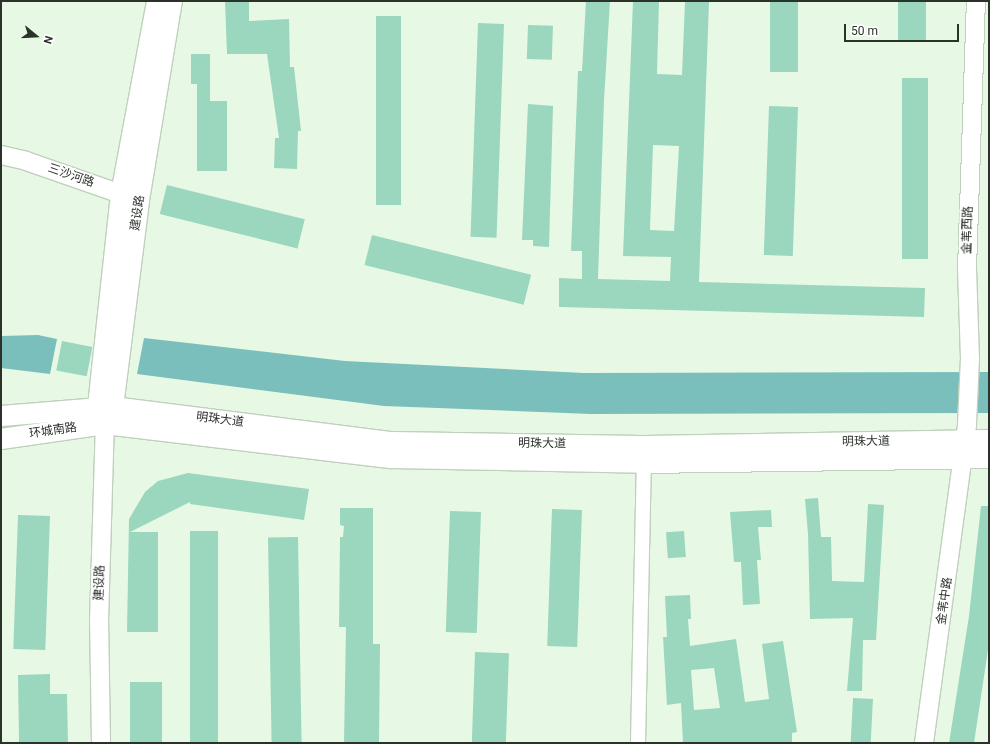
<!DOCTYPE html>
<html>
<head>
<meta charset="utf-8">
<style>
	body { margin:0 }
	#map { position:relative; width:990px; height:744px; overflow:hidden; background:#e7f9e4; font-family:Roboto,"Noto Sans SC",sans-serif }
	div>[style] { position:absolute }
	.water>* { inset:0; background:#7abfbc }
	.building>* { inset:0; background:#9bd6be; transform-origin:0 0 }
	.roads { filter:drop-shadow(1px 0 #bfd0bc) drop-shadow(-1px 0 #bfd0bc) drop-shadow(0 1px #bfd0bc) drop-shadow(0 -1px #bfd0bc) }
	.minor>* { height:14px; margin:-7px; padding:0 7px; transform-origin:7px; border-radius:7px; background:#fff }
	.tertiary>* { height:18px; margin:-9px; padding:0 9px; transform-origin:9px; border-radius:9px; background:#fff }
	.secondary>* { height:20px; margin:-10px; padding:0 10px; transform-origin:10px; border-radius:10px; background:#fff }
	span { translate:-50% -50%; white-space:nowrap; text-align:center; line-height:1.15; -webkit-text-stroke:3.5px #fff; paint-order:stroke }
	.street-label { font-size:12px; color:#2b322a }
	.frame { position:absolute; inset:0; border:2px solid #2b322a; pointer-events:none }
	.north { position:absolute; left:16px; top:16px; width:40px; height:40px; -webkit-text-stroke:3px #fff; paint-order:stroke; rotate:108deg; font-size:11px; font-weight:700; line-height:16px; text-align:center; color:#2b322a }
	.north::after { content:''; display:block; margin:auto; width:14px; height:18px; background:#2b322a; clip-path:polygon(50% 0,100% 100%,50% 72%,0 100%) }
	.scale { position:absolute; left:844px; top:24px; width:115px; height:18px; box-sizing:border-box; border:2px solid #2b322a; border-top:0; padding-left:5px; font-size:12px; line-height:14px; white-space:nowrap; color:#2b322a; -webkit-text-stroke:3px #fff; paint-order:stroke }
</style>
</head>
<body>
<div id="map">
	<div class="water">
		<i style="clip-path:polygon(38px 335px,57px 339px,50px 374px,1px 368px,1px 336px)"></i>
		<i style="clip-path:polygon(144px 338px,345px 361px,584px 373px,989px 372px,989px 413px,591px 414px,384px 406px,137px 374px)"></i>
	</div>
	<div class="building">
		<i style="clip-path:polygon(225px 1px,249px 1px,249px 21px,289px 19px,290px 67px,294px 67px,301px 131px,298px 131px,297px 169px,274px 168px,275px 138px,279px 138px,267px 54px,227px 54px)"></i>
		<i style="clip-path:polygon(evenodd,586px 1px,610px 1px,604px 100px,598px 279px,670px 281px,671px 257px,623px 256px,633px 1px,659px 1px,657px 74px,682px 75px,685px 1px,709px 2px,699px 282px,925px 288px,924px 317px,559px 307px,559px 278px,582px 279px,582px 251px,571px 251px,578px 71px,582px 71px,586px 1px,653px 145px,679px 146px,674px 231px,650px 230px,653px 145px)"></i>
		<i style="left:770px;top:1px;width:28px;height:71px"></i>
		<i style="left:898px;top:1px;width:28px;height:39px"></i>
		<i style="left:376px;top:16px;width:25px;height:189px"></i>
		<i style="left:478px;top:23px;width:26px;height:214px;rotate:2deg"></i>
		<i style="left:528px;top:25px;width:25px;height:34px;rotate:2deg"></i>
		<i style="clip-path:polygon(191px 54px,210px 54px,210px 101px,227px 101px,227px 171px,197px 171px,197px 84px,191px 84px)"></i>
		<i style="left:902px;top:78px;width:26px;height:181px"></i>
		<i style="clip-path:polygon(528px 104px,553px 106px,549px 247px,533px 246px,533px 240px,522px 240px)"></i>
		<i style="left:769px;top:106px;width:29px;height:149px;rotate:2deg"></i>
		<i style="left:167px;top:185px;width:142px;height:30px;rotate:14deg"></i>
		<i style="left:372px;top:235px;width:164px;height:31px;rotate:14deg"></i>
		<i style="left:62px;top:341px;width:31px;height:30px;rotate:11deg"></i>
		<i style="clip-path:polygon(188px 473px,309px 489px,304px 520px,190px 504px,190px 502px,130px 532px,158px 532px,158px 632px,127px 632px,129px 519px,145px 492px,158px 481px)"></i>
		<i style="clip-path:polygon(818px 498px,821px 537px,831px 537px,832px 581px,864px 582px,868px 504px,884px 505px,876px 640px,863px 640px,862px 691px,847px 691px,853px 618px,810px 619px,808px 534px,805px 499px)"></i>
		<i style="clip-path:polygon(981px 506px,989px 506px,989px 643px,974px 743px,949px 743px,969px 616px)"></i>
		<i style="clip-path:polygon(340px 508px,373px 508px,373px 644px,380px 644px,379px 743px,344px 743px,346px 627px,339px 627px,340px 537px,343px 537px,344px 526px,340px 525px)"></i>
		<i style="left:552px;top:509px;width:30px;height:137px;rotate:2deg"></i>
		<i style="clip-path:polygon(771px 510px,772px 527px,758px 527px,761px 560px,757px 560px,760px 604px,743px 605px,741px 562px,734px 562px,730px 512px)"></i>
		<i style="left:450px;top:511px;width:31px;height:121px;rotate:2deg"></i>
		<i style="left:18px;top:515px;width:32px;height:134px;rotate:2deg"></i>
		<i style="left:190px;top:531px;width:28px;height:212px"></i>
		<i style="left:684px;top:531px;width:26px;height:18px;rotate:86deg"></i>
		<i style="left:298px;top:537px;width:206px;height:30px;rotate:89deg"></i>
		<i style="clip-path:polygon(evenodd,690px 595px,691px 619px,688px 619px,690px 646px,736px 639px,745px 702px,769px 699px,762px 644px,783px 641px,797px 732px,792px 733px,792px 743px,683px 743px,681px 703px,667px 705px,663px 637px,667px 637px,665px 596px,690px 595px,714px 668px,720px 708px,694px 710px,691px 670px,714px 668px)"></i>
		<i style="left:475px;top:652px;width:34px;height:91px;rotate:2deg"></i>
		<i style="clip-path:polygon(50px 674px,50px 694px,67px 694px,68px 743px,19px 743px,18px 675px)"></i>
		<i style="left:130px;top:682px;width:32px;height:61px"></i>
		<i style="left:853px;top:698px;width:20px;height:45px;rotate:3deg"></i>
	</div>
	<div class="roads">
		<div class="minor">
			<i style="left:638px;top:743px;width:280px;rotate:-88.8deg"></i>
		</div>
		<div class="tertiary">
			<i style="left:1px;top:155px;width:26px;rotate:13deg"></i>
			<i style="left:26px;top:161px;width:115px;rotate:19.2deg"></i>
			<i style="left:101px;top:743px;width:121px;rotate:-90.9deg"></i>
			<i style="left:99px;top:622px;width:198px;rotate:-88.3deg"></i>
			<i style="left:924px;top:743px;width:322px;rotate:-82.3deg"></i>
			<i style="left:967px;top:424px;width:65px;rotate:-87.4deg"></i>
			<i style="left:970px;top:359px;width:89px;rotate:-91.9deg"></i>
			<i style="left:967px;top:270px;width:269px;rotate:-88.1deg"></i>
		</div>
		<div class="secondary">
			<i style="left:1px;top:416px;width:112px;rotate:-4.6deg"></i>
			<i style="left:113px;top:407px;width:281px;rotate:7.2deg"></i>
			<i style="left:392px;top:442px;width:249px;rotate:0.9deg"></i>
			<i style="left:641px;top:446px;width:348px;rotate:-1deg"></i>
			<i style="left:103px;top:418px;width:13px;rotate:-113deg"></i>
			<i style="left:98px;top:406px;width:213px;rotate:-83.8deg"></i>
			<i style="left:121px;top:194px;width:196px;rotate:-79.4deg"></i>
			<i style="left:107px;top:418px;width:13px;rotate:-61deg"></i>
			<i style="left:113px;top:407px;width:209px;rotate:-82.8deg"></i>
			<i style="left:139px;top:200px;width:202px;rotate:-80.6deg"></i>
			<i style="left:1px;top:439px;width:105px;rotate:-8.2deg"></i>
			<i style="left:105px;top:424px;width:289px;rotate:6.8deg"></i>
			<i style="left:392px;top:458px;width:252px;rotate:1.1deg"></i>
			<i style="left:644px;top:463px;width:345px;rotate:-0.8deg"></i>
		</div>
	</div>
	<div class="street-label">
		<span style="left:71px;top:176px;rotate:19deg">三沙河路</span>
		<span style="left:138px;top:213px;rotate:-82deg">建设路</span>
		<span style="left:968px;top:230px;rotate:-88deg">金苇西路</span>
		<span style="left:220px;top:420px;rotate:7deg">明珠大道</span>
		<span style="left:53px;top:431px;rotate:-8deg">环城南路</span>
		<span style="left:866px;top:442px;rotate:-1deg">明珠大道</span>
		<span style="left:542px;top:444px;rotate:1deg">明珠大道</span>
		<span style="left:100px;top:583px;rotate:-88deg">建设路</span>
		<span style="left:945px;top:601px;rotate:-82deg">金苇中路</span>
	</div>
	<div class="frame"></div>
	<div class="north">N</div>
	<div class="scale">50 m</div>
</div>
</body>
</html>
